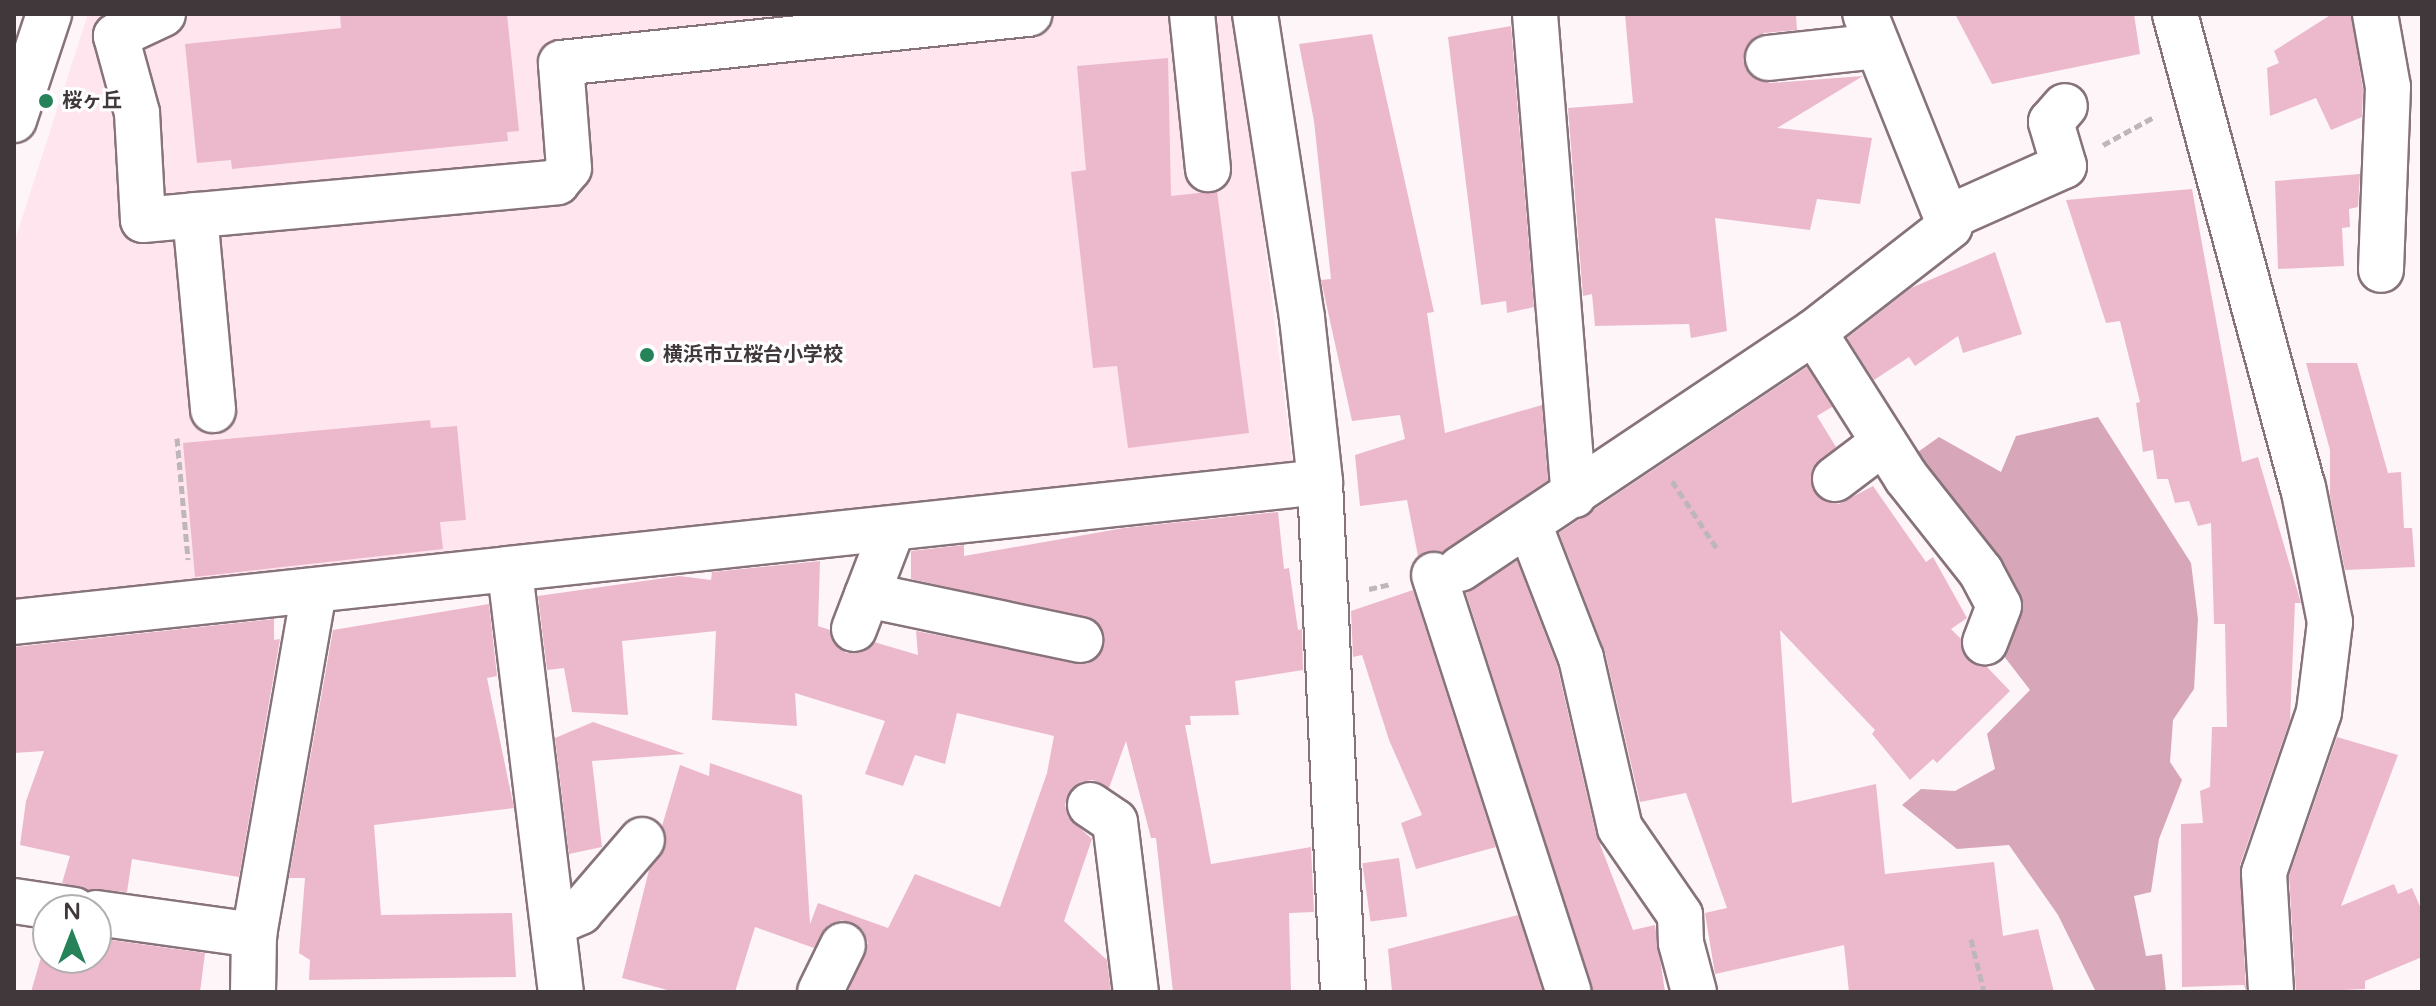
<!DOCTYPE html>
<html>
<head>
<meta charset="utf-8">
<style>
	body { margin:0 }
	#map { position:relative; width:2436px; height:1006px; overflow:hidden; background:#fef5f8; font-family:"Varela Round","Noto Sans JP",sans-serif }
	div>[style] { position:absolute }
	.built>* { inset:0; background:#fee5ee }
	.forest>* { inset:0; background:#d8a6b9 }
	.building>* { inset:0; background:#ecb9cc; transform-origin:0 0 }
	.path>* { height:5px; margin-top:-2.5px; transform-origin:0; background:repeating-linear-gradient(90deg,#bfb6b9 0 8px,transparent 0 12px) }
	.roads { filter:drop-shadow(2px 0 #87737a) drop-shadow(-2px 0 #87737a) drop-shadow(0 2px #87737a) drop-shadow(0 -2px #87737a) }
	.minor>* { height:44px; margin:-22px; padding:0 22px; transform-origin:22px; border-radius:22px; background:#fff }
	.dots>* { width:22px; height:22px; translate:-50% -50%; box-sizing:border-box; border:4px solid #fff; border-radius:50% }
	span { translate:-50% -50%; white-space:nowrap; text-align:center; line-height:1.15; -webkit-text-stroke:6px #fff; paint-order:stroke }
	.poi-label { font-size:20px; color:#40383b; font-weight:700 }
	.left { translate:0 -50%; text-align:left }
	.frame { position:absolute; inset:0; border:16px solid #40383b; pointer-events:none }
	.north { position:absolute; left:32px; top:894px; width:80px; height:80px; box-sizing:border-box; background:#fff; border:2px solid #b3afb1; border-radius:50%; rotate:0deg; font-size:22px; font-weight:700; line-height:32px; text-align:center; color:#40383b }
	.north::after { content:''; display:block; margin:auto; width:28px; height:36px; background:#268258; clip-path:polygon(50% 0,100% 100%,50% 72%,0 100%) }
</style>
</head>
<body>
<div id="map">
	<div class="built">
		<i style="clip-path:polygon(88px 14px,1236px 14px,1293px 467px,14px 599px,14px 243px)"></i>
	</div>
	<div class="forest">
		<i style="clip-path:polygon(2098px 417px,2191px 563px,2198px 619px,2194px 689px,2173px 720px,2170px 762px,2182px 780px,2159px 839px,2151px 892px,2134px 896px,2146px 956px,2162px 954px,2166px 992px,2096px 992px,2058px 915px,2009px 845px,1957px 849px,1902px 805px,1921px 789px,1955px 791px,1995px 769px,1987px 734px,2030px 690px,2000px 651px,2013px 601px,2005px 568px,1915px 454px,1939px 437px,2001px 472px,2016px 436px)"></i>
	</div>
	<div class="building">
		<i style="clip-path:polygon(340px 14px,507px 14px,519px 131px,507px 132px,508px 141px,232px 169px,231px 160px,197px 163px,185px 44px,341px 28px)"></i>
		<i style="clip-path:polygon(1625px 14px,1796px 14px,1797px 30px,1764px 33px,1746px 47px,1748px 73px,1770px 83px,1863px 76px,1777px 128px,1872px 138px,1860px 204px,1817px 199px,1810px 230px,1715px 218px,1727px 331px,1691px 338px,1689px 324px,1595px 326px,1592px 294px,1583px 296px,1568px 108px,1633px 103px)"></i>
		<i style="clip-path:polygon(1955px 14px,2134px 14px,2140px 54px,1992px 84px)"></i>
		<i style="clip-path:polygon(2332px 14px,2351px 14px,2363px 89px,2362px 117px,2331px 130px,2316px 98px,2270px 116px,2267px 68px,2279px 63px,2274px 51px)"></i>
		<i style="clip-path:polygon(1511px 26px,1534px 307px,1507px 313px,1506px 301px,1481px 305px,1448px 37px)"></i>
		<i style="clip-path:polygon(1372px 34px,1434px 312px,1427px 313px,1445px 433px,1542px 405px,1548px 480px,1443px 552px,1418px 556px,1407px 500px,1360px 506px,1355px 455px,1405px 439px,1400px 415px,1352px 421px,1321px 280px,1331px 279px,1314px 121px,1299px 44px)"></i>
		<i style="clip-path:polygon(1168px 58px,1171px 196px,1217px 191px,1249px 433px,1128px 448px,1117px 366px,1093px 368px,1071px 172px,1086px 170px,1077px 66px)"></i>
		<i style="clip-path:polygon(2360px 174px,2358px 207px,2349px 209px,2350px 227px,2342px 228px,2344px 266px,2278px 269px,2275px 181px)"></i>
		<i style="clip-path:polygon(2192px 189px,2242px 462px,2258px 457px,2301px 603px,2295px 603px,2290px 720px,2240px 865px,2246px 992px,2244px 985px,2182px 987px,2181px 824px,2203px 823px,2200px 791px,2210px 787px,2212px 727px,2227px 727px,2225px 624px,2214px 624px,2211px 523px,2198px 526px,2189px 501px,2175px 503px,2168px 479px,2157px 479px,2153px 450px,2143px 452px,2136px 403px,2140px 402px,2120px 321px,2106px 323px,2066px 200px)"></i>
		<i style="clip-path:polygon(1995px 252px,2022px 334px,1963px 353px,1958px 336px,1915px 366px,1909px 357px,1874px 380px,1847px 338px,1911px 288px)"></i>
		<i style="clip-path:polygon(2306px 363px,2357px 363px,2388px 473px,2401px 472px,2404px 528px,2412px 528px,2415px 567px,2345px 570px,2330px 496px,2330px 450px)"></i>
		<i style="clip-path:polygon(1807px 367px,1832px 407px,1817px 416px,1836px 447px,1812px 469px,1815px 493px,1839px 504px,1873px 486px,1926px 562px,1933px 557px,1967px 618px,1951px 629px,1961px 639px,1965px 657px,1987px 667px,2010px 691px,1937px 763px,1933px 759px,1910px 780px,1872px 734px,1875px 730px,1780px 630px,1792px 803px,1876px 784px,1885px 874px,1994px 862px,2003px 936px,2038px 929px,2054px 992px,1849px 992px,1844px 945px,1715px 974px,1705px 913px,1727px 908px,1686px 793px,1640px 802px,1605px 652px,1559px 533px)"></i>
		<i style="clip-path:polygon(430px 420px,431px 428px,457px 426px,466px 520px,440px 522px,443px 549px,195px 577px,183px 443px)"></i>
		<i style="clip-path:polygon(1278px 512px,1284px 569px,1289px 568px,1298px 630px,1302px 629px,1303px 670px,1235px 681px,1239px 715px,1190px 716px,1191px 725px,1185px 725px,1211px 864px,1311px 847px,1314px 912px,1289px 913px,1291px 992px,1173px 992px,1156px 838px,1151px 838px,1126px 741px,1109px 788px,1093px 780px,1080px 782px,1065px 804px,1068px 817px,1092px 839px,1064px 921px,1107px 960px,1111px 992px,848px 992px,868px 943px,863px 930px,842px 920px,828px 925px,814px 948px,755px 927px,735px 992px,675px 992px,622px 978px,649px 870px,666px 845px,662px 826px,680px 765px,709px 776px,710px 763px,802px 795px,810px 924px,818px 903px,888px 928px,915px 874px,1000px 907px,1047px 773px,1054px 736px,957px 713px,945px 764px,915px 755px,903px 786px,865px 774px,885px 721px,795px 693px,797px 726px,712px 720px,716px 631px,622px 641px,628px 715px,572px 712px,564px 668px,547px 670px,538px 596px,679px 576px,711px 580px,712px 572px,820px 561px,818px 626px,830px 630px,834px 644px,846px 653px,859px 653px,874px 642px,918px 655px,916px 631px,1087px 664px,1104px 646px,1096px 621px,911px 579px,911px 551px,964px 545px,964px 556px,1124px 528px)"></i>
		<i style="clip-path:polygon(1517px 561px,1557px 665px,1596px 834px,1633px 930px,1655px 925px,1665px 992px,1593px 992px,1466px 593px)"></i>
		<i style="clip-path:polygon(1413px 590px,1496px 847px,1416px 869px,1401px 823px,1422px 815px,1389px 740px,1362px 655px,1353px 657px,1351px 611px)"></i>
		<i style="clip-path:polygon(489px 604px,497px 676px,487px 678px,514px 808px,374px 825px,381px 915px,512px 913px,516px 977px,309px 980px,310px 960px,299px 953px,305px 878px,289px 878px,333px 630px)"></i>
		<i style="clip-path:polygon(274px 619px,274px 640px,280px 639px,239px 877px,132px 859px,127px 892px,88px 890px,62px 883px,70px 856px,20px 845px,26px 801px,44px 751px,14px 753px,14px 647px)"></i>
		<i style="clip-path:polygon(593px 722px,685px 754px,592px 761px,602px 847px,569px 854px,555px 738px)"></i>
		<i style="clip-path:polygon(2337px 737px,2398px 755px,2341px 906px,2394px 884px,2398px 894px,2412px 888px,2422px 911px,2422px 957px,2365px 981px,2365px 989px,2296px 992px,2289px 876px)"></i>
		<i style="left:1399px;top:858px;width:59px;height:37px;rotate:82deg"></i>
		<i style="clip-path:polygon(1518px 915px,1543px 992px,1392px 992px,1388px 949px)"></i>
		<i style="clip-path:polygon(48px 933px,48px 958px,96px 958px,96px 938px,205px 953px,200px 992px,31px 992px)"></i>
	</div>
	<div class="path">
		<i style="left:2103px;top:145px;width:58px;rotate:-28.8deg"></i>
		<i style="left:177px;top:438px;width:122px;rotate:84.8deg"></i>
		<i style="left:1672px;top:481px;width:83px;rotate:56.3deg"></i>
		<i style="left:1369px;top:589px;width:23px;rotate:-13deg"></i>
		<i style="left:1971px;top:939px;width:55px;rotate:76.2deg"></i>
	</div>
	<div class="roads">
		<div class="minor">
			<i style="left:163px;top:14px;width:52px;rotate:154.9deg"></i>
			<i style="left:116px;top:36px;width:80px;rotate:74.7deg"></i>
			<i style="left:137px;top:113px;width:107px;rotate:86.8deg"></i>
			<i style="left:143px;top:220px;width:416px;rotate:-5.2deg"></i>
			<i style="left:557px;top:182px;width:18px;rotate:-49deg"></i>
			<i style="left:569px;top:168px;width:105px;rotate:-94.4deg"></i>
			<i style="left:561px;top:63px;width:471px;rotate:-6deg"></i>
			<i style="left:1192px;top:14px;width:156px;rotate:84.1deg"></i>
			<i style="left:1255px;top:14px;width:308px;rotate:81.2deg"></i>
			<i style="left:1302px;top:318px;width:165px;rotate:83.7deg"></i>
			<i style="left:1320px;top:482px;width:511px;rotate:87.42deg"></i>
			<i style="left:1535px;top:14px;width:483px;rotate:85.4deg"></i>
			<i style="left:2175px;top:14px;width:490px;rotate:74.9deg"></i>
			<i style="left:2303px;top:487px;width:138px;rotate:78.7deg"></i>
			<i style="left:2330px;top:622px;width:91px;rotate:97deg"></i>
			<i style="left:2319px;top:712px;width:170px;rotate:108.9deg"></i>
			<i style="left:2264px;top:873px;width:119px;rotate:86.6deg"></i>
			<i style="left:2375px;top:14px;width:74px;rotate:79.9deg"></i>
			<i style="left:2388px;top:87px;width:183px;rotate:92.2deg"></i>
			<i style="left:1768px;top:58px;width:110px;rotate:-6.3deg"></i>
			<i style="left:14px;top:120px;width:112px;rotate:-71.7deg"></i>
			<i style="left:195px;top:215px;width:196px;rotate:84.7deg"></i>
			<i style="left:1947px;top:218px;width:128px;rotate:-24deg"></i>
			<i style="left:2064px;top:166px;width:46px;rotate:-106.5deg"></i>
			<i style="left:2051px;top:122px;width:21px;rotate:-49deg"></i>
			<i style="left:1814px;top:332px;width:172px;rotate:57.6deg"></i>
			<i style="left:1906px;top:477px;width:121px;rotate:51.7deg"></i>
			<i style="left:1981px;top:572px;width:38px;rotate:62deg"></i>
			<i style="left:1999px;top:606px;width:39px;rotate:111deg"></i>
			<i style="left:1835px;top:479px;width:61px;rotate:-37.1deg"></i>
			<i style="left:1529px;top:524px;width:144px;rotate:68.8deg"></i>
			<i style="left:1581px;top:658px;width:174px;rotate:77.1deg"></i>
			<i style="left:1620px;top:828px;width:106px;rotate:55.4deg"></i>
			<i style="left:1680px;top:915px;width:28px;rotate:88deg"></i>
			<i style="left:1681px;top:943px;width:51px;rotate:75.1deg"></i>
			<i style="left:1460px;top:569px;width:426px;rotate:-33.8deg"></i>
			<i style="left:1814px;top:332px;width:172px;rotate:-37.9deg"></i>
			<i style="left:1950px;top:226px;width:228px;rotate:-111.8deg"></i>
			<i style="left:510px;top:572px;width:423px;rotate:83.1deg"></i>
			<i style="left:1434px;top:575px;width:438px;rotate:72.1deg"></i>
			<i style="left:867px;top:595px;width:218px;rotate:11.9deg"></i>
			<i style="left:14px;top:622px;width:1313px;rotate:-6.12deg"></i>
			<i style="left:854px;top:629px;width:106px;rotate:-69deg"></i>
			<i style="left:1090px;top:805px;width:30px;rotate:34deg"></i>
			<i style="left:1115px;top:822px;width:171px;rotate:83deg"></i>
			<i style="left:14px;top:901px;width:61px;rotate:8.5deg"></i>
			<i style="left:96px;top:913px;width:160px;rotate:7.9deg"></i>
			<i style="left:553px;top:924px;width:30px;rotate:-24deg"></i>
			<i style="left:580px;top:912px;width:95px;rotate:-49.3deg"></i>
			<i style="left:253px;top:992px;width:57px;rotate:-89deg"></i>
			<i style="left:254px;top:935px;width:349px;rotate:-80.1deg"></i>
			<i style="left:820px;top:992px;width:52px;rotate:-63.9deg"></i>
		</div>
	</div>
	<div class="dots">
		<i style="left:46px;top:101px;background:#268258"></i>
		<i style="left:647px;top:355px;background:#268258"></i>
	</div>
	<div class="poi-label">
		<span class="left" style="left:62px;top:101px">桜ヶ丘</span>
		<span class="left" style="left:663px;top:355px">横浜市立桜台小学校</span>
	</div>
	<div class="frame"></div>
	<div class="north">N</div>
</div>
</body>
</html>
